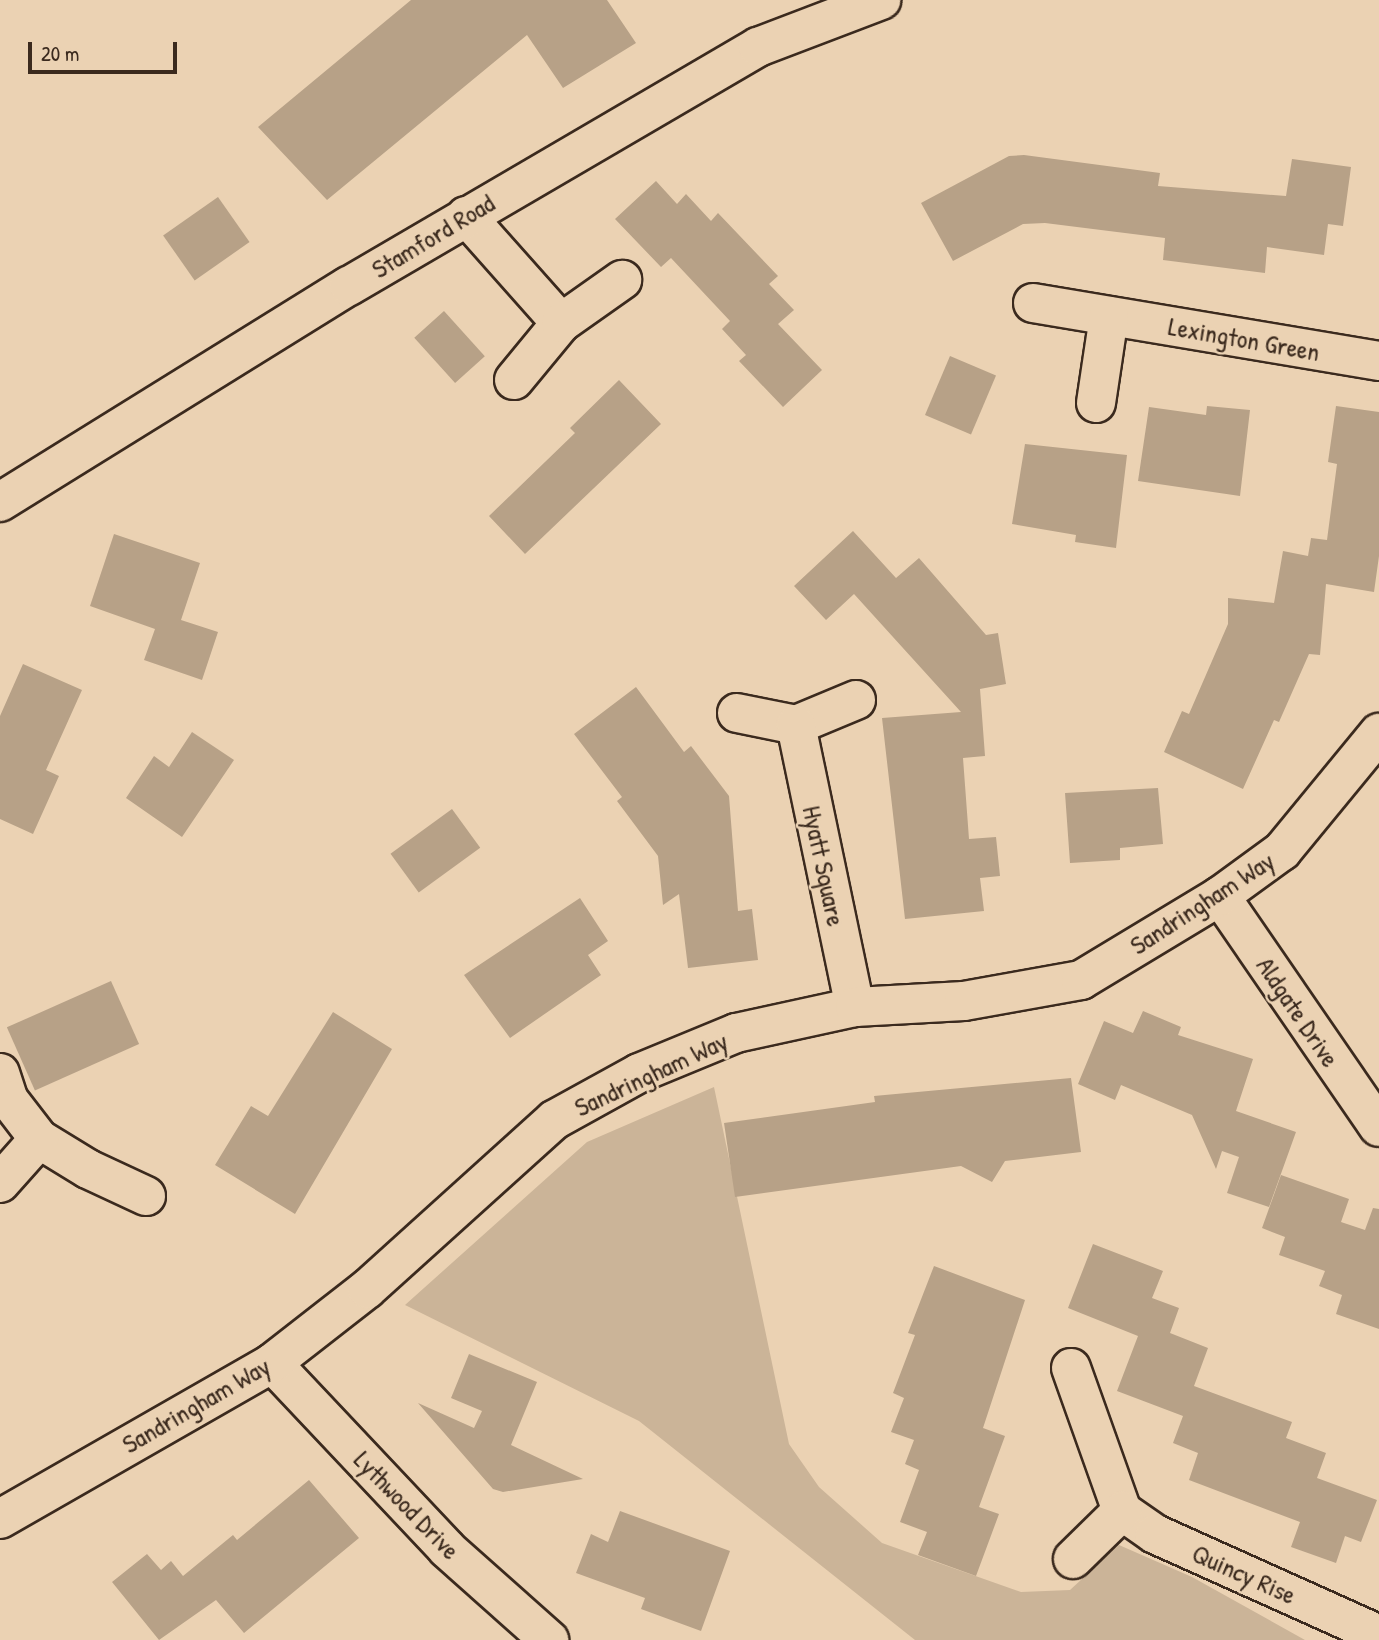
<!DOCTYPE html>
<html>
<head>
<meta charset="utf-8">
<style>
	body { margin:0 }
	#map { position:relative; width:1379px; height:1640px; overflow:hidden; background:#ebd2b3; font-family:"Patrick Hand",sans-serif }
	div>[style] { position:absolute }
	.green>* { inset:0; background:#cbb498 }
	.building>* { inset:0; background:#b7a187; transform-origin:0 0 }
	.roads { filter:drop-shadow(2px 0 #3b2a1e) drop-shadow(-2px 0 #3b2a1e) drop-shadow(0 2px #3b2a1e) drop-shadow(0 -2px #3b2a1e) }
	.minor>* { height:38px; margin:-19px; padding:0 19px; transform-origin:19px; border-radius:19px; background:#ebd2b3 }
	.tertiary>* { height:38px; margin:-19px; padding:0 19px; transform-origin:19px; border-radius:19px; background:#ebd2b3 }
	span { translate:-50% -50%; white-space:nowrap; text-align:center; line-height:1.15; -webkit-text-stroke:5px #ebd2b3; paint-order:stroke }
	.street-label { font-size:26px; color:#3b2a1e }
	.scale { position:absolute; left:28px; top:42px; width:149px; height:32px; box-sizing:border-box; border:4px solid #3b2a1e; border-top:0; padding-left:9px; font-size:21px; line-height:24px; white-space:nowrap; color:#3b2a1e; -webkit-text-stroke:5px #ebd2b3; paint-order:stroke }
</style>
</head>
<body>
<div id="map">
	<div class="green">
		<i style="clip-path:polygon(714px 1087px,789px 1444px,819px 1487px,882px 1543px,1021px 1592px,1070px 1590px,1119px 1545px,1192px 1577px,1305px 1640px,915px 1640px,639px 1421px,405px 1305px,587px 1142px)"></i>
	</div>
	<div class="building">
		<i style="clip-path:polygon(411px 0,607px 0,636px 43px,563px 88px,527px 35px,327px 200px,258px 127px)"></i>
		<i style="clip-path:polygon(1024px 155px,1160px 173px,1158px 186px,1286px 196px,1292px 159px,1351px 167px,1343px 226px,1328px 224px,1324px 255px,1267px 247px,1265px 273px,1163px 260px,1165px 238px,1045px 223px,1023px 224px,953px 261px,921px 203px,1009px 156px)"></i>
		<i style="clip-path:polygon(656px 181px,677px 204px,686px 194px,711px 221px,718px 213px,778px 276px,769px 284px,794px 310px,778px 324px,822px 370px,783px 407px,739px 361px,746px 355px,722px 329px,730px 321px,671px 258px,661px 267px,615px 219px)"></i>
		<i style="left:218px;top:197px;width:55px;height:67px;rotate:55deg"></i>
		<i style="left:444px;top:311px;width:61px;height:40px;rotate:48deg"></i>
		<i style="left:950px;top:356px;width:50px;height:64px;rotate:23deg"></i>
		<i style="clip-path:polygon(619px 380px,661px 424px,525px 554px,489px 516px,575px 433px,570px 428px)"></i>
		<i style="clip-path:polygon(1207px 406px,1250px 410px,1240px 496px,1138px 481px,1149px 407px,1206px 415px)"></i>
		<i style="clip-path:polygon(1336px 406px,1379px 412px,1379px 556px,1374px 592px,1326px 584px,1320px 655px,1309px 654px,1279px 722px,1274px 720px,1243px 789px,1164px 752px,1182px 711px,1189px 714px,1228px 624px,1228px 598px,1274px 603px,1283px 551px,1308px 556px,1311px 538px,1327px 540px,1337px 464px,1328px 462px)"></i>
		<i style="clip-path:polygon(1025px 444px,1127px 455px,1116px 548px,1075px 542px,1076px 535px,1012px 524px)"></i>
		<i style="clip-path:polygon(853px 531px,896px 578px,919px 558px,986px 635px,998px 633px,1006px 684px,980px 689px,985px 756px,963px 758px,969px 839px,996px 837px,1000px 876px,980px 878px,984px 911px,905px 919px,882px 718px,961px 712px,854px 594px,826px 620px,794px 586px)"></i>
		<i style="clip-path:polygon(114px 534px,200px 563px,181px 620px,218px 632px,202px 680px,144px 660px,155px 629px,90px 606px)"></i>
		<i style="clip-path:polygon(23px 664px,82px 690px,46px 770px,59px 776px,33px 834px,0 819px,0 716px)"></i>
		<i style="clip-path:polygon(636px 687px,684px 752px,691px 746px,729px 796px,738px 911px,752px 909px,758px 960px,688px 968px,679px 894px,663px 905px,658px 856px,617px 801px,622px 797px,574px 734px)"></i>
		<i style="clip-path:polygon(192px 732px,234px 760px,182px 837px,126px 798px,154px 756px,169px 767px)"></i>
		<i style="clip-path:polygon(1158px 788px,1163px 844px,1120px 848px,1120px 860px,1070px 863px,1065px 793px)"></i>
		<i style="left:452px;top:809px;width:48px;height:76px;rotate:54deg"></i>
		<i style="clip-path:polygon(580px 898px,608px 941px,588px 955px,601px 975px,510px 1038px,464px 975px)"></i>
		<i style="left:111px;top:981px;width:69px;height:114px;rotate:66deg"></i>
		<i style="clip-path:polygon(1143px 1011px,1181px 1027px,1178px 1035px,1253px 1059px,1236px 1111px,1296px 1132px,1269px 1207px,1227px 1193px,1239px 1157px,1222px 1151px,1216px 1169px,1192px 1115px,1121px 1085px,1115px 1100px,1078px 1084px,1104px 1021px,1133px 1033px)"></i>
		<i style="clip-path:polygon(333px 1012px,392px 1049px,295px 1214px,215px 1165px,251px 1106px,268px 1116px)"></i>
		<i style="clip-path:polygon(1071px 1078px,1081px 1152px,1005px 1161px,992px 1182px,961px 1166px,735px 1197px,724px 1123px,875px 1102px,874px 1096px)"></i>
		<i style="clip-path:polygon(1281px 1175px,1349px 1199px,1341px 1222px,1365px 1230px,1373px 1208px,1379px 1209px,1379px 1329px,1336px 1314px,1342px 1295px,1319px 1286px,1325px 1271px,1279px 1255px,1285px 1237px,1262px 1228px)"></i>
		<i style="clip-path:polygon(1093px 1244px,1163px 1271px,1152px 1298px,1179px 1308px,1170px 1333px,1208px 1348px,1194px 1386px,1292px 1422px,1286px 1438px,1326px 1453px,1317px 1478px,1377px 1500px,1361px 1542px,1345px 1536px,1336px 1563px,1291px 1547px,1300px 1522px,1189px 1480px,1198px 1453px,1173px 1443px,1183px 1416px,1117px 1391px,1138px 1336px,1068px 1308px)"></i>
		<i style="clip-path:polygon(934px 1266px,1025px 1300px,983px 1428px,1005px 1436px,979px 1507px,999px 1514px,976px 1576px,918px 1555px,927px 1532px,900px 1522px,919px 1470px,905px 1464px,914px 1440px,891px 1432px,904px 1398px,893px 1393px,915px 1335px,908px 1333px)"></i>
		<i style="clip-path:polygon(469px 1354px,537px 1382px,511px 1445px,583px 1479px,503px 1492px,493px 1489px,418px 1403px,474px 1428px,482px 1411px,451px 1398px)"></i>
		<i style="clip-path:polygon(309px 1480px,359px 1538px,244px 1633px,216px 1600px,159px 1640px,112px 1582px,147px 1554px,161px 1570px,171px 1561px,183px 1576px,233px 1535px,237px 1540px)"></i>
		<i style="clip-path:polygon(620px 1511px,730px 1551px,701px 1631px,641px 1609px,645px 1598px,576px 1573px,591px 1534px,608px 1542px)"></i>
	</div>
	<div class="roads">
		<div class="minor">
			<i style="left:466px;top:216px;width:143px;rotate:48.4deg"></i>
			<i style="left:1033px;top:303px;width:351px;rotate:9.5deg"></i>
			<i style="left:514px;top:380px;width:74px;rotate:-50.5deg"></i>
			<i style="left:561px;top:323px;width:75px;rotate:-35.2deg"></i>
			<i style="left:1096px;top:403px;width:88px;rotate:-81.5deg"></i>
			<i style="left:737px;top:713px;width:60px;rotate:11.5deg"></i>
			<i style="left:796px;top:725px;width:65px;rotate:-22.6deg"></i>
			<i style="left:796px;top:725px;width:288px;rotate:78.2deg"></i>
			<i style="left:1220px;top:896px;width:280px;rotate:55.5deg"></i>
			<i style="left:0;top:1073px;width:28px;rotate:72deg"></i>
			<i style="left:9px;top:1100px;width:49px;rotate:52.4deg"></i>
			<i style="left:39px;top:1139px;width:57px;rotate:31.5deg"></i>
			<i style="left:88px;top:1169px;width:64px;rotate:25deg"></i>
			<i style="left:0;top:1183px;width:59px;rotate:-48.4deg"></i>
			<i style="left:272px;top:1363px;width:255px;rotate:46.7deg"></i>
			<i style="left:447px;top:1549px;width:137px;rotate:41.7deg"></i>
			<i style="left:1071px;top:1368px;width:152px;rotate:70.4deg"></i>
			<i style="left:1122px;top:1511px;width:40px;rotate:34.9deg"></i>
			<i style="left:1155px;top:1534px;width:235px;rotate:24.2deg"></i>
			<i style="left:1073px;top:1559px;width:69px;rotate:-44.4deg"></i>
		</div>
		<div class="tertiary">
			<i style="left:0;top:502px;width:410px;rotate:-31.8deg"></i>
			<i style="left:349px;top:286px;width:474px;rotate:-30.3deg"></i>
			<i style="left:758px;top:47px;width:132px;rotate:-20.9deg"></i>
			<i style="left:0;top:1519px;width:314px;rotate:-29.8deg"></i>
			<i style="left:272px;top:1363px;width:120px;rotate:-37.9deg"></i>
			<i style="left:367px;top:1289px;width:252px;rotate:-42.1deg"></i>
			<i style="left:554px;top:1120px;width:97px;rotate:-28.9deg"></i>
			<i style="left:639px;top:1073px;width:105px;rotate:-22.4deg"></i>
			<i style="left:736px;top:1033px;width:122px;rotate:-12.3deg"></i>
			<i style="left:855px;top:1007px;width:109px;rotate:-3.2deg"></i>
			<i style="left:964px;top:1001px;width:119px;rotate:-10.2deg"></i>
			<i style="left:1081px;top:980px;width:162px;rotate:-31.1deg"></i>
			<i style="left:1220px;top:896px;width:77px;rotate:-36deg"></i>
			<i style="left:1282px;top:851px;width:153px;rotate:-50.6deg"></i>
		</div>
	</div>
	<div class="street-label">
		<span style="left:433px;top:236px;rotate:-31deg">Stamford Road</span>
		<span style="left:1244px;top:339px;rotate:10deg">Lexington Green</span>
		<span style="left:824px;top:866px;rotate:78deg">Hyatt Square</span>
		<span style="left:1202px;top:903px;rotate:-33deg">Sandringham Way</span>
		<span style="left:1298px;top:1012px;rotate:56deg">Aldgate Drive</span>
		<span style="left:651px;top:1074px;rotate:-25deg">Sandringham Way</span>
		<span style="left:196px;top:1405px;rotate:-30deg">Sandringham Way</span>
		<span style="left:407px;top:1505px;rotate:46deg">Lythwood Drive</span>
		<span style="left:1244px;top:1574px;rotate:24deg">Quincy Rise</span>
	</div>
	<div class="scale">20 m</div>
</div>
</body>
</html>
